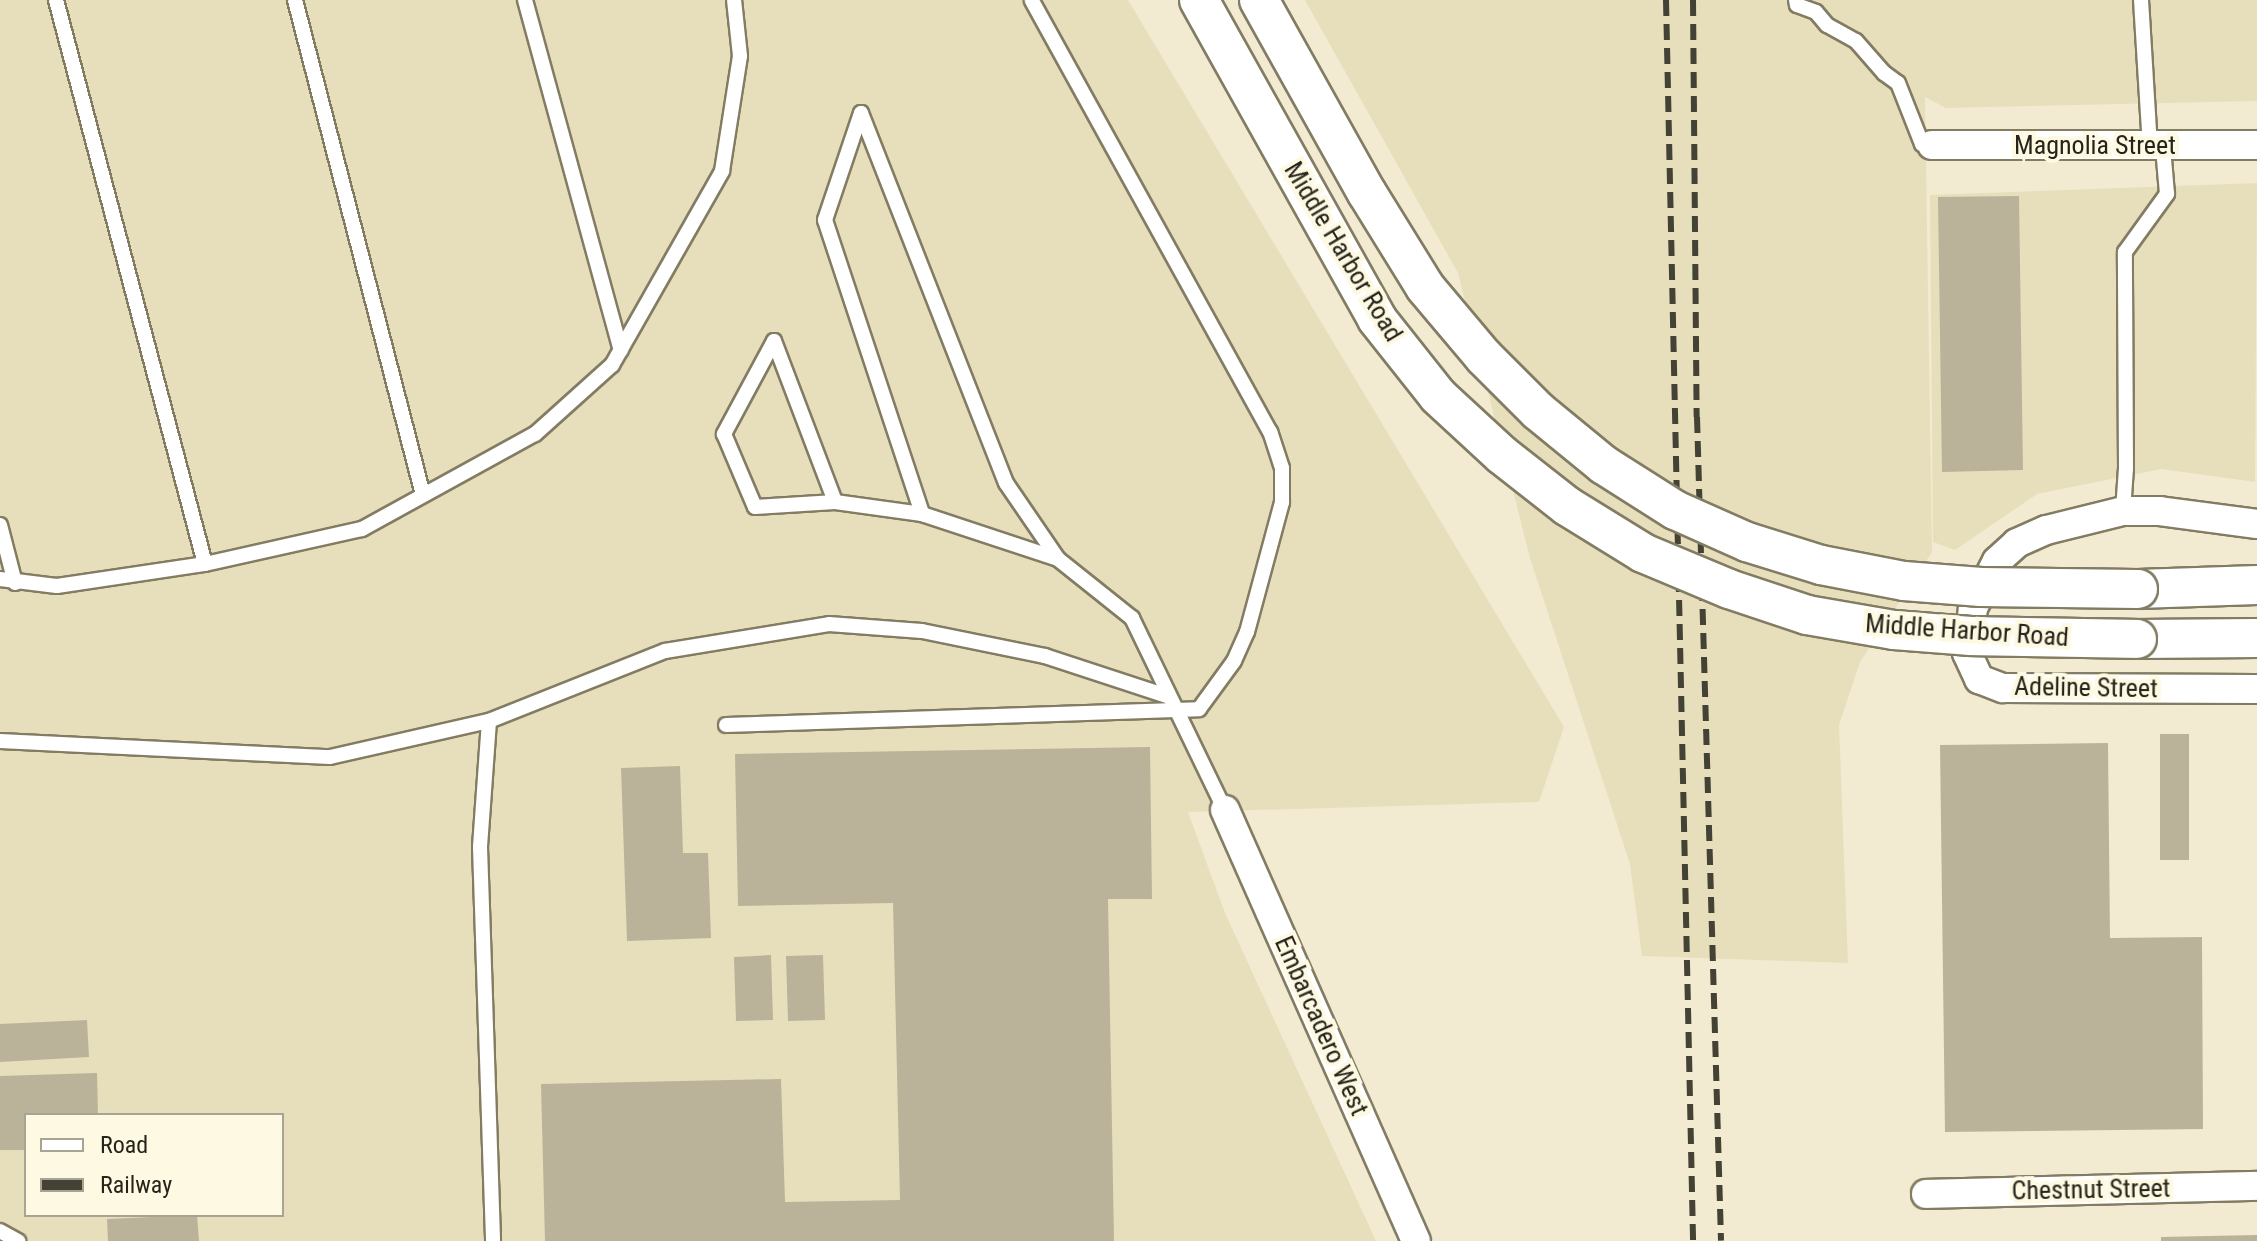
<!DOCTYPE html>
<style>
body{margin:0}
#map{position:relative;width:2257px;height:1241px;overflow:hidden;background:#f2ebd1;font-family:"Roboto Condensed",sans-serif}
div>[style]{position:absolute}
.built>*{inset:0;background:#e7debc}
.building>*{inset:0;background:#bab39a}
.roads{filter:drop-shadow(2px 0 #827c63) drop-shadow(-2px 0 #827c63) drop-shadow(0 2px #827c63) drop-shadow(0 -2px #827c63)}
.service>*{height:14px;margin:-7px;padding:0 7px;transform-origin:7px;border-radius:7px;background:#fff}
.minor>*{height:28px;margin:-14px;padding:0 14px;transform-origin:14px;border-radius:14px;background:#fff}
.secondary>*{height:38px;margin:-19px;padding:0 19px;transform-origin:19px;border-radius:19px;background:#fff}
.rail>*{height:6px;margin-top:-3px;transform-origin:0;background:repeating-linear-gradient(90deg,#444135 0 16px,transparent 0 24px)}
.bridges{filter:drop-shadow(2px 0 #827c63) drop-shadow(-2px 0 #827c63) drop-shadow(0 2px #827c63) drop-shadow(0 -2px #827c63)}
.secondary-bridge>*{height:38px;margin:-19px;padding:0 19px;transform-origin:19px;border-radius:19px;background:#fff}
span{translate:-50% -50%;white-space:nowrap;text-align:center;line-height:1.15;-webkit-text-stroke:8px #fef9e3;paint-order:stroke}
.street-label{font-size:26px;color:#26241a}
.legend{position:absolute;left:24px;top:1113px;width:260px;height:104px;box-sizing:border-box;background:#fef9e3;border:2px solid #a8a493;margin:0;padding:10px 14px;list-style:none;font-size:24px;color:#26241a}
.legend li{display:flex;align-items:center;gap:16px;height:40px}
.legend b{width:40px;border:2px solid #a8a493}
</style>
<div id="map">
<div class="built">
<div style="clip-path:polygon(evenodd,0 0,1128px 0,1564px 727px,1539px 802px,1188px 812px,1225px 913px,1376px 1241px,0 1241px,0 0,26px 1115px,282px 1115px,282px 1215px,26px 1215px,26px 1115px)"></div>
<div style="clip-path:polygon(1305px 0,2257px 0,2257px 101px,1946px 108px,1925px 97px,1932px 552px,1860px 662px,1839px 725px,1848px 963px,1642px 956px,1630px 864px,1530px 558px,1458px 273px)"></div>
<div style="clip-path:polygon(2257px 183px,2255px 482px,2161px 469px,2037px 494px,1955px 550px,1933px 542px,1930px 195px)"></div>
</div>
<div class="building">
<div style="clip-path:polygon(2019px 196px,2023px 470px,1942px 472px,1938px 197px)"></div>
<div style="clip-path:polygon(2160px 734px,2189px 734px,2189px 860px,2160px 860px)"></div>
<div style="clip-path:polygon(2108px 743px,2110px 938px,2202px 937px,2203px 1129px,1945px 1132px,1940px 745px)"></div>
<div style="clip-path:polygon(1150px 747px,1152px 899px,1108px 899px,1114px 1241px,545px 1241px,541px 1084px,781px 1079px,785px 1202px,900px 1200px,893px 903px,738px 906px,735px 754px)"></div>
<div style="clip-path:polygon(680px 766px,683px 853px,708px 853px,711px 938px,627px 941px,621px 768px)"></div>
<div style="clip-path:polygon(771px 955px,773px 1020px,736px 1021px,734px 957px)"></div>
<div style="clip-path:polygon(823px 955px,825px 1020px,788px 1021px,786px 956px)"></div>
<div style="clip-path:polygon(87px 1020px,89px 1057px,0 1062px,0 1024px)"></div>
<div style="clip-path:polygon(97px 1073px,98px 1115px,26px 1115px,26px 1150px,0 1150px,0 1076px)"></div>
<div style="clip-path:polygon(197px 1215px,199px 1241px,108px 1241px,107px 1219px)"></div>
<div style="clip-path:polygon(2257px 1235px,2257px 1241px,2161px 1241px,2161px 1237px)"></div>
</div>
<div class="roads">
<div class="service">
<div style="left:56px;top:0;width:583px;rotate:75.2deg"></div>
<div style="left:295px;top:0;width:511px;rotate:75.5deg"></div>
<div style="left:525px;top:0;width:363px;rotate:74.7deg"></div>
<div style="left:1796px;top:0;width:5px;rotate:79deg"></div>
<div style="left:1797px;top:5px;width:20px;rotate:20deg"></div>
<div style="left:1816px;top:12px;width:17px;rotate:50deg"></div>
<div style="left:1827px;top:25px;width:33px;rotate:29deg"></div>
<div style="left:1856px;top:41px;width:43px;rotate:48.8deg"></div>
<div style="left:1884px;top:73px;width:17px;rotate:36deg"></div>
<div style="left:1898px;top:83px;width:66px;rotate:68.5deg"></div>
<div style="left:1922px;top:144px;width:10px;rotate:6deg"></div>
<div style="left:2141px;top:0;width:147px;rotate:86.5deg"></div>
<div style="left:861px;top:113px;width:397px;rotate:68.6deg"></div>
<div style="left:1006px;top:483px;width:92px;rotate:55.6deg"></div>
<div style="left:1058px;top:559px;width:95px;rotate:38.6deg"></div>
<div style="left:1132px;top:618px;width:213px;rotate:64.2deg"></div>
<div style="left:861px;top:113px;width:113px;rotate:108.6deg"></div>
<div style="left:825px;top:220px;width:310px;rotate:71.7deg"></div>
<div style="left:922px;top:514px;width:143px;rotate:18.3deg"></div>
<div style="left:774px;top:341px;width:106px;rotate:118.3deg"></div>
<div style="left:724px;top:434px;width:79px;rotate:67deg"></div>
<div style="left:755px;top:507px;width:80px;rotate:-3.6deg"></div>
<div style="left:774px;top:341px;width:172px;rotate:69.2deg"></div>
<div style="left:835px;top:502px;width:88px;rotate:7.9deg"></div>
<div style="left:2123px;top:511px;width:43px;rotate:-86deg"></div>
<div style="left:2126px;top:468px;width:216px;rotate:-90.3deg"></div>
<div style="left:2125px;top:252px;width:72px;rotate:-54.1deg"></div>
<div style="left:2167px;top:194px;width:47px;rotate:-94.9deg"></div>
<div style="left:0;top:525px;width:60px;rotate:75.5deg"></div>
<div style="left:0;top:579px;width:57px;rotate:7deg"></div>
<div style="left:57px;top:586px;width:150px;rotate:-8.5deg"></div>
<div style="left:205px;top:564px;width:161px;rotate:-12.6deg"></div>
<div style="left:362px;top:529px;width:197px;rotate:-28.8deg"></div>
<div style="left:535px;top:434px;width:103px;rotate:-41.9deg"></div>
<div style="left:612px;top:365px;width:223px;rotate:-60.4deg"></div>
<div style="left:722px;top:171px;width:116px;rotate:-81.1deg"></div>
<div style="left:740px;top:56px;width:56px;rotate:-96.1deg"></div>
<div style="left:489px;top:721px;width:126px;rotate:94.1deg"></div>
<div style="left:480px;top:847px;width:394px;rotate:88.1deg"></div>
<div style="left:726px;top:725px;width:473px;rotate:-1.9deg"></div>
<div style="left:1199px;top:709px;width:59px;rotate:-53.9deg"></div>
<div style="left:1234px;top:661px;width:32px;rotate:-66deg"></div>
<div style="left:1247px;top:632px;width:135px;rotate:-74.9deg"></div>
<div style="left:1282px;top:502px;width:34px;rotate:-90deg"></div>
<div style="left:1282px;top:468px;width:38px;rotate:-108deg"></div>
<div style="left:1270px;top:432px;width:493px;rotate:-118.9deg"></div>
<div style="left:0;top:741px;width:330px;rotate:2.8deg"></div>
<div style="left:330px;top:757px;width:163px;rotate:-12.8deg"></div>
<div style="left:489px;top:721px;width:189px;rotate:-21.7deg"></div>
<div style="left:665px;top:651px;width:166px;rotate:-9.3deg"></div>
<div style="left:829px;top:624px;width:93px;rotate:4.3deg"></div>
<div style="left:922px;top:631px;width:126px;rotate:11.5deg"></div>
<div style="left:1045px;top:656px;width:128px;rotate:18.2deg"></div>
<div style="left:0;top:1231px;width:21px;rotate:29deg"></div>
</div>
<div class="minor">
<div style="left:1932px;top:145px;width:325px"></div>
<div style="left:2257px;top:524px;width:98px;rotate:-172.4deg"></div>
<div style="left:2160px;top:511px;width:37px;rotate:180deg"></div>
<div style="left:2123px;top:511px;width:79px;rotate:166.1deg"></div>
<div style="left:2046px;top:530px;width:32px;rotate:156deg"></div>
<div style="left:2017px;top:543px;width:27px;rotate:138deg"></div>
<div style="left:1997px;top:561px;width:53px;rotate:117.1deg"></div>
<div style="left:1973px;top:608px;width:45px;rotate:97.6deg"></div>
<div style="left:1967px;top:653px;width:29px;rotate:65deg"></div>
<div style="left:1979px;top:679px;width:26px;rotate:21deg"></div>
<div style="left:2003px;top:688px;width:254px;rotate:0.2deg"></div>
<div style="left:1225px;top:810px;width:471px;rotate:66.1deg"></div>
<div style="left:1926px;top:1194px;width:331px;rotate:-1.4deg"></div>
</div>
<div class="secondary">
<div style="left:2138px;top:589px;width:119px;rotate:-1.9deg"></div>
<div style="left:2137px;top:639px;width:120px;rotate:-0.5deg"></div>
</div>
</div>
<div class="rail">
<div style="left:1666px;top:0;width:1241px;rotate:88.75deg"></div>
<div style="left:1693px;top:0;width:417px;rotate:89.5deg"></div>
<div style="left:1697px;top:417px;width:824px;rotate:88.33deg"></div>
</div>
<div class="bridges">
<div class="secondary-bridge">
<div style="left:1199px;top:0;width:365px;rotate:60.8deg"></div>
<div style="left:1377px;top:319px;width:98px;rotate:51.6deg"></div>
<div style="left:1438px;top:396px;width:87px;rotate:42.7deg"></div>
<div style="left:1502px;top:455px;width:83px;rotate:38.1deg"></div>
<div style="left:1567px;top:506px;width:89px;rotate:31.7deg"></div>
<div style="left:1643px;top:553px;width:93px;rotate:22.7deg"></div>
<div style="left:1729px;top:589px;width:82px;rotate:18.4deg"></div>
<div style="left:1807px;top:615px;width:88px;rotate:9.8deg"></div>
<div style="left:1894px;top:630px;width:77px;rotate:4.5deg"></div>
<div style="left:1971px;top:636px;width:166px;rotate:1deg"></div>
<div style="left:1259px;top:0;width:221px;rotate:60.8deg"></div>
<div style="left:1367px;top:193px;width:110px;rotate:58.3deg"></div>
<div style="left:1425px;top:287px;width:92px;rotate:49.9deg"></div>
<div style="left:1484px;top:357px;width:76px;rotate:45deg"></div>
<div style="left:1538px;top:411px;width:85px;rotate:39.3deg"></div>
<div style="left:1604px;top:465px;width:84px;rotate:32.4deg"></div>
<div style="left:1675px;top:510px;width:79px;rotate:24deg"></div>
<div style="left:1747px;top:542px;width:77px;rotate:17.3deg"></div>
<div style="left:1821px;top:565px;width:85px;rotate:10.9deg"></div>
<div style="left:1904px;top:581px;width:77px;rotate:4.5deg"></div>
<div style="left:1981px;top:587px;width:157px;rotate:0.7deg"></div>
</div>
</div>
<div class="street-label">
<span style="left:2095px;top:146px">Magnolia Street</span>
<span style="left:1343px;top:252px;rotate:59deg">Middle Harbor Road</span>
<span style="left:1967px;top:631px;rotate:4deg">Middle Harbor Road</span>
<span style="left:2086px;top:688px;rotate:1deg">Adeline Street</span>
<span style="left:1321px;top:1026px;rotate:66deg">Embarcadero West</span>
<span style="left:2091px;top:1190px;rotate:-1deg">Chestnut Street</span>
</div>
<ul class="legend">
<li><b style="height:10px;background:#fff"></b>Road</li>
<li><b style="height:10px;background:#444135"></b>Railway</li>
</ul>
</div>
